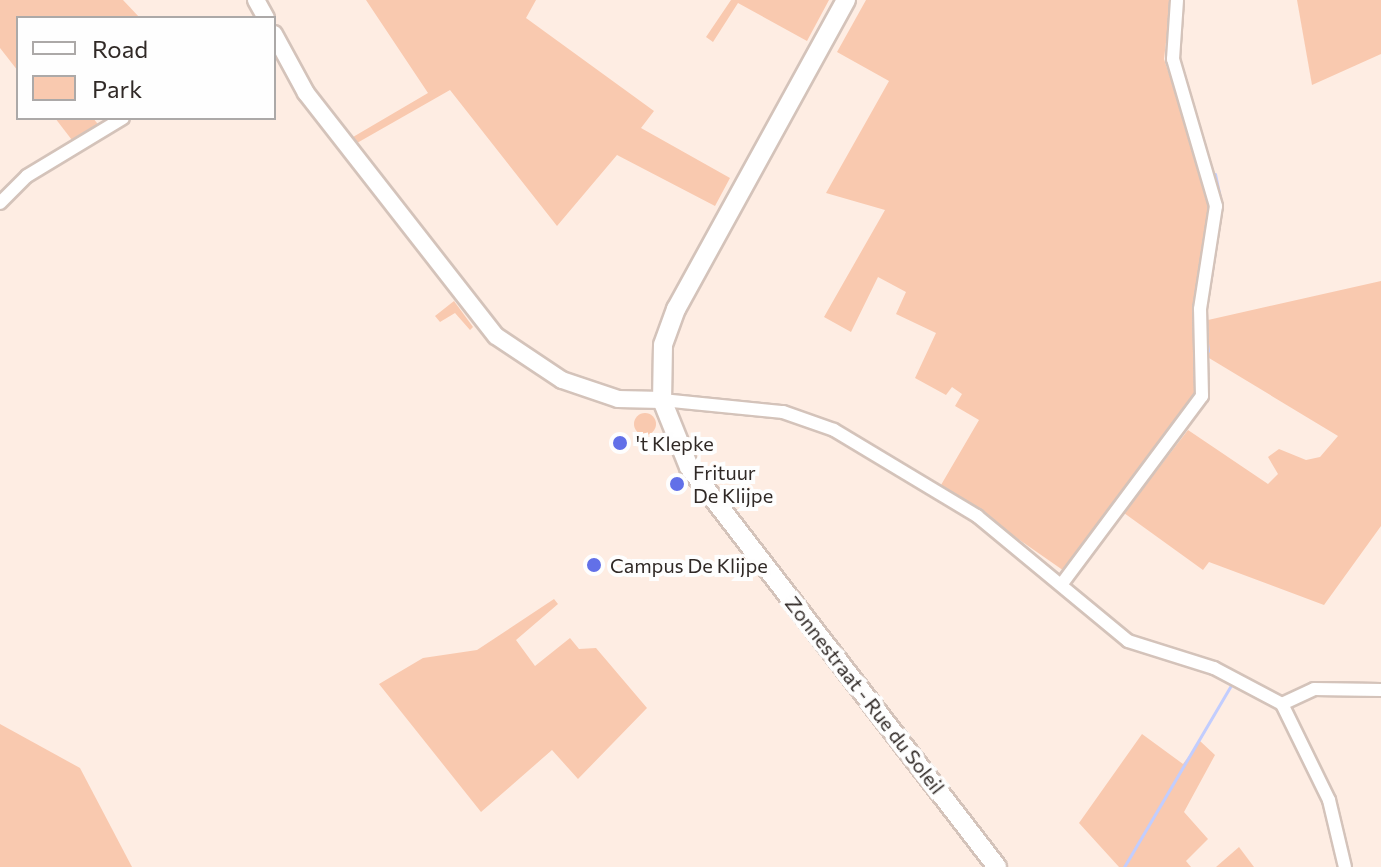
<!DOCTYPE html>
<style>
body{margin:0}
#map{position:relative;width:1381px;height:867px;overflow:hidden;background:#feede3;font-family:Commissioner,sans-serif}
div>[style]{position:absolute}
.green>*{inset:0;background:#f9c9af}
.round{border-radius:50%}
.stream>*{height:3px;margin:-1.5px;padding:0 1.5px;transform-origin:1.5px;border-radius:1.5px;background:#c2cdfe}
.roads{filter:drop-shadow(2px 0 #d4c3ba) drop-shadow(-2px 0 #d4c3ba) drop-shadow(0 2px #d4c3ba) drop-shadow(0 -2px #d4c3ba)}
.street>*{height:12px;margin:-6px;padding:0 6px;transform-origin:6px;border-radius:6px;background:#fff}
.secondary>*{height:16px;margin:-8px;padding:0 8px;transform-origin:8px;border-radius:8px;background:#fff}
.primary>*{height:18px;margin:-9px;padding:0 9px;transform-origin:9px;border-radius:9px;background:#fff}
.dots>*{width:22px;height:22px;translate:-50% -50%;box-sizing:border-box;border:4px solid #fefefe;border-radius:50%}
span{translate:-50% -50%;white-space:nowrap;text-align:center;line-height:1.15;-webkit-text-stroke:8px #fefefe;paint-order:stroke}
.poi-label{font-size:20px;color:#302926}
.left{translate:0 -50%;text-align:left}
.street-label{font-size:20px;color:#302926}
.legend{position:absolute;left:16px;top:16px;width:260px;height:104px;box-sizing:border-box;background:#fefefe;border:2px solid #aca9a8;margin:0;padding:10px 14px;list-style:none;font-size:24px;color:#302926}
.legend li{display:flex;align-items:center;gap:16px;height:40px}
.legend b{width:40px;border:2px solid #aca9a8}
</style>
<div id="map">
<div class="green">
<div style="clip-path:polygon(0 0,123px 0,140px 18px,18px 18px,18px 71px,0 48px)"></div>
<div style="clip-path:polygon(366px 0,536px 0,526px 18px,654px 111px,641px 128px,730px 178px,715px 206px,617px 155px,557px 226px,450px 90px,357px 143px,353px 137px,428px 93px)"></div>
<div style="clip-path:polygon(731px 0,829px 0,807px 41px,738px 3px,713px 42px,706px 37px)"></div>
<div style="clip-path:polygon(866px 0,1171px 0,1164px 59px,1212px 203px,1203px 372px,1195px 402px,1067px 573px,941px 485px,979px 420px,955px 406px,962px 394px,952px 387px,946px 395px,915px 378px,936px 333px,896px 314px,906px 292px,878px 277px,851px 332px,824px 317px,885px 210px,826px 193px,889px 81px,837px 52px)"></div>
<div style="clip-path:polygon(1297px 0,1381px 0,1381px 54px,1312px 85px)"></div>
<div style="clip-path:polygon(55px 118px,93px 118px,101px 128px,75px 144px)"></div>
<div style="clip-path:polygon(1381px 281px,1381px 526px,1324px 605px,1209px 562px,1203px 570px,1124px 513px,1188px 430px,1268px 484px,1278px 474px,1268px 457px,1279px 449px,1306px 460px,1320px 457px,1338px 436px,1209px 358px,1208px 320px)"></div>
<div style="clip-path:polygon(454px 301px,473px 327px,470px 330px,455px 313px,440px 322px,435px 316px)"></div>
<div class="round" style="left:634px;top:413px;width:22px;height:22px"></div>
<div style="clip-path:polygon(554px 599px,558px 604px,516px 640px,535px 666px,570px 638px,579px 649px,596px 648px,647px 708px,578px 779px,552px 750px,481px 812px,379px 684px,423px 658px,477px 650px)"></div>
<div style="clip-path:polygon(0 724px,80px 768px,132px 867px,0 867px)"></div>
<div style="clip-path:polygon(1142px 734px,1183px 764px,1200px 741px,1215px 755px,1184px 812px,1208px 839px,1186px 861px,1191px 867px,1119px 867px,1079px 823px)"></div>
<div style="clip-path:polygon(1239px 847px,1254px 867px,1216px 867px)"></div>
</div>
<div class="stream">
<div style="left:1215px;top:174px;width:29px;rotate:78deg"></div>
<div style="left:0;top:193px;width:67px;rotate:-36.5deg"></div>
<div style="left:1211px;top:277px;width:69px;rotate:-81.6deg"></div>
<div style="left:1206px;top:336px;width:15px;rotate:82deg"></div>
<div style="left:1124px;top:867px;width:212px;rotate:-59.5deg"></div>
</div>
<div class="roads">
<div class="street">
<div style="left:0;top:203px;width:38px;rotate:-45deg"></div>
<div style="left:27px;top:176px;width:112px;rotate:-31.1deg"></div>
<div style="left:662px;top:400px;width:122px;rotate:5.7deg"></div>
<div style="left:783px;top:412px;width:54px;rotate:19.4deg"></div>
<div style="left:834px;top:430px;width:167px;rotate:31deg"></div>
<div style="left:977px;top:516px;width:196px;rotate:39.6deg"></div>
<div style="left:1128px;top:641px;width:90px;rotate:17.4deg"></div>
<div style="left:1214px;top:668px;width:77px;rotate:27.9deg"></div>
<div style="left:1064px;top:581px;width:231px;rotate:-53.3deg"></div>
<div style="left:1202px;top:396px;width:87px;rotate:-91.3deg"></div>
<div style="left:1200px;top:309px;width:104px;rotate:-81.2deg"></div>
<div style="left:1216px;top:206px;width:153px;rotate:-106.3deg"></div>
<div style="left:1173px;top:59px;width:59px;rotate:-86.1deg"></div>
<div style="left:1282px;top:704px;width:107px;rotate:63.9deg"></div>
<div style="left:1329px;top:800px;width:69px;rotate:76.6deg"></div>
<div style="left:1282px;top:704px;width:35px;rotate:-25deg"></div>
<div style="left:1314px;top:689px;width:67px;rotate:0.9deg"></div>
</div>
<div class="secondary">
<div style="left:256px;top:0;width:21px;rotate:61deg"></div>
<div style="left:274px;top:34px;width:67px;rotate:61.5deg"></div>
<div style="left:306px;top:93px;width:308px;rotate:52deg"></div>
<div style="left:496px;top:336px;width:79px;rotate:33.7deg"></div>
<div style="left:562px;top:380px;width:59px;rotate:18.7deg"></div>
<div style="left:618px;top:399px;width:44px;rotate:1.3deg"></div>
</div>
<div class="primary">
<div style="left:846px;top:0;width:353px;rotate:118.8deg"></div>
<div style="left:676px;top:309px;width:38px;rotate:110deg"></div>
<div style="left:663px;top:345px;width:55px;rotate:91deg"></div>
<div style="left:662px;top:400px;width:72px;rotate:68.1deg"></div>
<div style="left:689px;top:467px;width:505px;rotate:52.4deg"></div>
</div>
</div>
<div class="dots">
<div style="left:620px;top:443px;background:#6270e8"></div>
<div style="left:677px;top:484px;background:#6270e8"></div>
<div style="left:594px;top:565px;background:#6270e8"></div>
</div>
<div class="poi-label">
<span class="left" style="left:636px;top:443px">'t Klepke</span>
<span class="left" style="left:693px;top:484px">Frituur<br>De Klijpe</span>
<span class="left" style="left:610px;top:565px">Campus De Klijpe</span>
</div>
<div class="street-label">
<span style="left:865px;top:695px;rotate:52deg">Zonnestraat - Rue du Soleil</span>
</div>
<ul class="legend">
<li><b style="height:10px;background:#fff"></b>Road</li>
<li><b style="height:22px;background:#f9c9af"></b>Park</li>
</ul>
</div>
